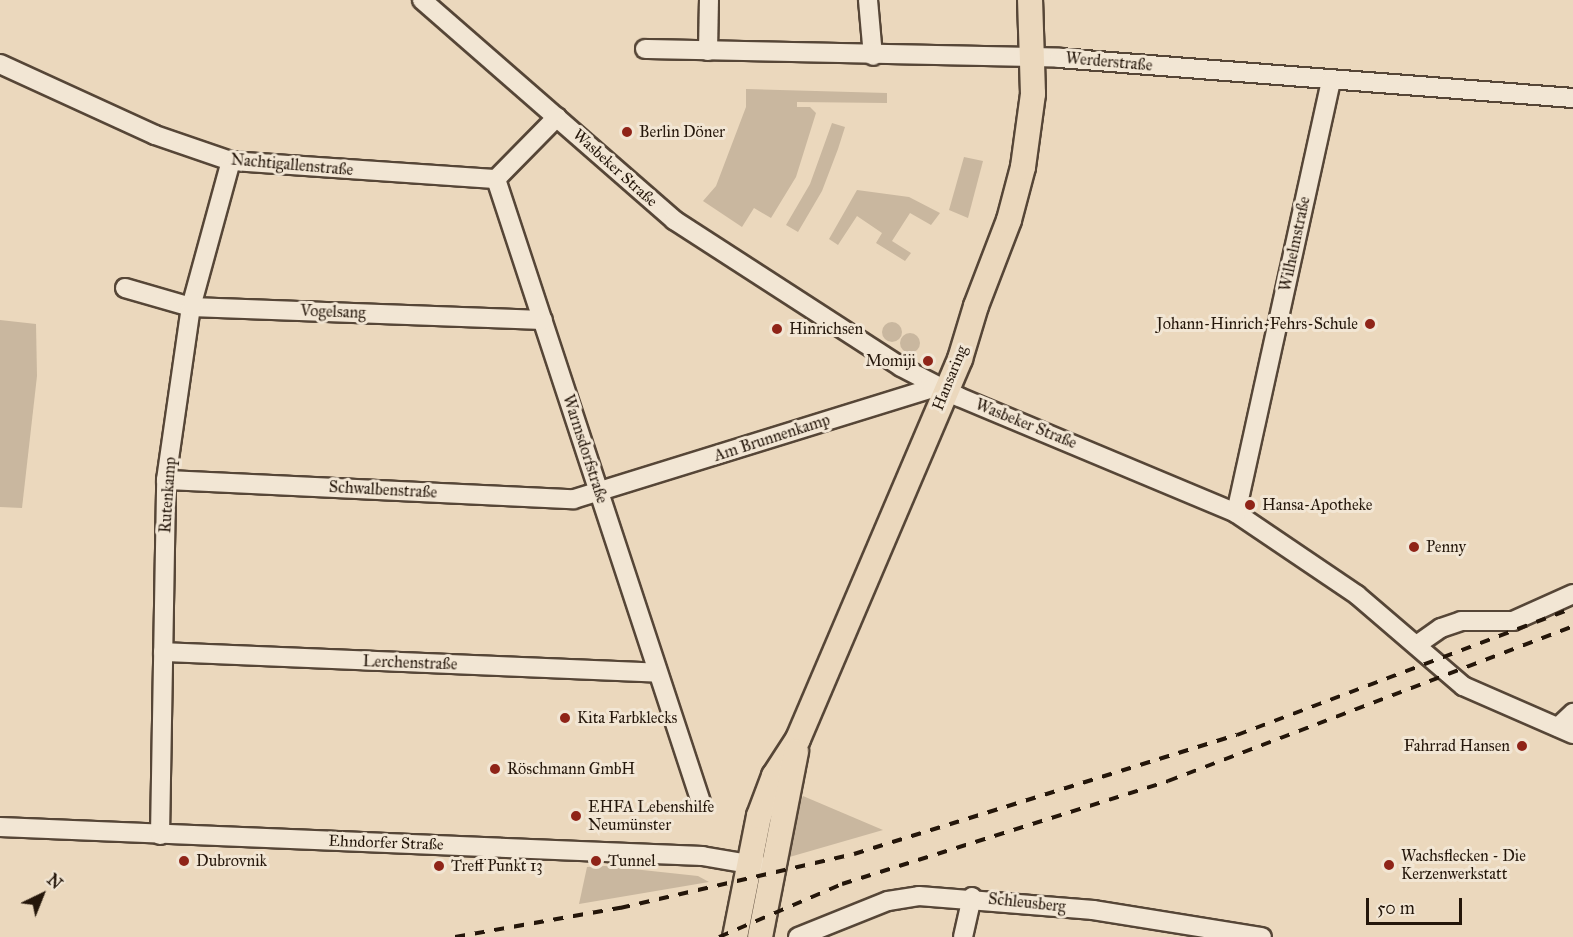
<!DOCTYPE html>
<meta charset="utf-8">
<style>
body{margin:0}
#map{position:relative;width:1573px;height:937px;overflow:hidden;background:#ebd8bd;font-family:"IM FELL Great Primer",serif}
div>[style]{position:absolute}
.green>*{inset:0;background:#c9b79f}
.round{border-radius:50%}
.roads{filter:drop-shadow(2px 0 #564637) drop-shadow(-2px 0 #564637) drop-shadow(0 2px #564637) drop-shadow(0 -2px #564637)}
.minor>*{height:18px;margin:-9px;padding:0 9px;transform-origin:9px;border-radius:9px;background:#f2e6d4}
.major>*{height:24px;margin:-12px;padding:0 12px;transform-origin:12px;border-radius:12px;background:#ebd8bd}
.rail>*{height:4px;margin-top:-2px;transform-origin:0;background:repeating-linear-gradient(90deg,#24160a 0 10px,transparent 0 20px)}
.dots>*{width:16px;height:16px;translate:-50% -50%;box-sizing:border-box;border:3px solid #f2e6d4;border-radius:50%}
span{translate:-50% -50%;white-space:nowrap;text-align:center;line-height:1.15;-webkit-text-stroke:6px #f2e6d4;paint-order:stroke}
.street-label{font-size:16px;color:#24160a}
.poi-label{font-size:16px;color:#24160a}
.left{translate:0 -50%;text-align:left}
.right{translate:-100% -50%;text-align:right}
.north{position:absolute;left:12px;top:865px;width:60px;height:60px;-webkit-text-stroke:4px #f2e6d4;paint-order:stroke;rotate:43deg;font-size:16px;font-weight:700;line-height:24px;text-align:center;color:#24160a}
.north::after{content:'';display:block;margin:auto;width:21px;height:27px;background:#24160a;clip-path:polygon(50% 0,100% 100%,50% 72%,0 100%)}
.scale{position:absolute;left:1366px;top:898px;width:96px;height:27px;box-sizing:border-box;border:3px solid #24160a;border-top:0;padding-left:8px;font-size:18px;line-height:21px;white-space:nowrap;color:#24160a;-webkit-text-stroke:4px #f2e6d4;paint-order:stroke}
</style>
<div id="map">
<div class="green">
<div style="clip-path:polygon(746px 89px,887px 93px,887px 103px,797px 102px,797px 107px,810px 107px,816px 113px,796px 177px,771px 218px,754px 208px,742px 227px,703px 201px,716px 186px,746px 107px)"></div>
<div style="clip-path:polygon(832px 123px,845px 127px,838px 149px,822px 191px,798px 232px,786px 225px,810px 184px)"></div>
<div style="clip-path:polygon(964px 157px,983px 161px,968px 218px,949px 210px)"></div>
<div style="clip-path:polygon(857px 190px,909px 197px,940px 213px,931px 225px,910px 213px,892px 241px,911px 253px,905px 261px,876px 243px,882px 233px,857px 216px,838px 245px,829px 239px)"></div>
<div style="clip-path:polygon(0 320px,36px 324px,37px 376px,22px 508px,0 507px)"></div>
<div class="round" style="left:882px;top:322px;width:20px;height:20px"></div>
<div class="round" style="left:900px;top:333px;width:20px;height:20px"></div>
<div style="clip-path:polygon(803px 796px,883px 830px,786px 858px,789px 834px)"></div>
<div style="clip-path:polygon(605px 866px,698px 876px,709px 882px,579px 904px,587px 867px)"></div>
</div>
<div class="roads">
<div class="minor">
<div style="left:422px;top:0;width:335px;rotate:41.1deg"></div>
<div style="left:674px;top:220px;width:270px;rotate:32.9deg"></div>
<div style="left:901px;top:367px;width:65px;rotate:27.3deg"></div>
<div style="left:959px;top:397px;width:300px;rotate:22.7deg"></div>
<div style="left:1236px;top:513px;width:146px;rotate:34.1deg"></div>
<div style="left:1357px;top:595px;width:140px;rotate:40.6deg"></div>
<div style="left:1463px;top:686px;width:120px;rotate:23.6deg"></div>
<div style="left:868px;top:0;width:56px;rotate:84.9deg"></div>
<div style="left:645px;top:49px;width:414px;rotate:1.2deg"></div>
<div style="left:1059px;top:58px;width:516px;rotate:4.45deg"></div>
<div style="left:708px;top:51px;width:51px;rotate:-88.9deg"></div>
<div style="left:0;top:64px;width:170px;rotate:24.6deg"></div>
<div style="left:155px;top:135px;width:80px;rotate:18.9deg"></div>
<div style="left:231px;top:161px;width:266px;rotate:3.9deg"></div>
<div style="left:557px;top:117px;width:87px;rotate:134.5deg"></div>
<div style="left:496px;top:179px;width:656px;rotate:71.79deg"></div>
<div style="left:125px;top:288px;width:69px;rotate:16.1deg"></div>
<div style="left:191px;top:307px;width:352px;rotate:2.1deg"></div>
<div style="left:166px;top:480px;width:408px;rotate:2.7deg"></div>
<div style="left:574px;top:499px;width:375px;rotate:-17.2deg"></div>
<div style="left:932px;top:388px;width:10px;rotate:11deg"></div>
<div style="left:1236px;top:513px;width:443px;rotate:-77.6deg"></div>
<div style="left:1418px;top:644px;width:28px;rotate:-35deg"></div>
<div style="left:1441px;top:628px;width:21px;rotate:-19deg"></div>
<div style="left:1461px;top:621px;width:52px"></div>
<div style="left:1513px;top:621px;width:66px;rotate:-24.2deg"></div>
<div style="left:163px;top:652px;width:494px;rotate:2.4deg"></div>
<div style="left:1558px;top:727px;width:21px;rotate:-43deg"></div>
<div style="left:0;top:827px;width:703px;rotate:2.37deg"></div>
<div style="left:702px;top:856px;width:60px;rotate:9.6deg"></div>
<div style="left:160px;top:835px;width:355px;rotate:-89deg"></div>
<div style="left:166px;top:480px;width:175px;rotate:-81.8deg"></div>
<div style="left:191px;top:307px;width:151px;rotate:-74.7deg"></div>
<div style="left:798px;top:937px;width:97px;rotate:-21.8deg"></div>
<div style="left:888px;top:901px;width:31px;rotate:-9deg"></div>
<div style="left:919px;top:896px;width:175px;rotate:4.6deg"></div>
<div style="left:1093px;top:910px;width:171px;rotate:9.1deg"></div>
<div style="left:963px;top:937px;width:41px;rotate:-77.3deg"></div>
</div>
<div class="major">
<div style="left:735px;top:937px;width:123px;rotate:-78.8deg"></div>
<div style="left:759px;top:816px;width:43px;rotate:-69.4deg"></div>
<div style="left:774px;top:776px;width:44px;rotate:-57deg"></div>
<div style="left:798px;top:739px;width:413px;rotate:-66.9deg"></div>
<div style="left:960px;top:359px;width:55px;rotate:-73.2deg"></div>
<div style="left:976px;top:306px;width:92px;rotate:-69deg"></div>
<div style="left:1009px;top:220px;width:55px;rotate:-75.2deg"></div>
<div style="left:1023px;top:167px;width:74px;rotate:-82.2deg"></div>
<div style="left:1033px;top:94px;width:94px;rotate:-91.8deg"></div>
<div style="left:760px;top:937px;width:189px;rotate:-79deg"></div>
</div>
</div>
<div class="rail">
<div style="left:455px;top:937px;width:168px;rotate:-10deg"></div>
<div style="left:620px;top:908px;width:240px;rotate:-13deg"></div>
<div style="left:854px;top:854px;width:401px;rotate:-17.3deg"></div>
<div style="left:1237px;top:735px;width:359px;rotate:-20.7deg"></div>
<div style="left:719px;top:937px;width:134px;rotate:-23.3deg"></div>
<div style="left:842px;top:884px;width:342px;rotate:-17.5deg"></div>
<div style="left:1168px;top:781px;width:434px;rotate:-20.9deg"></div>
</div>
<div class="dots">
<div style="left:627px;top:132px;background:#8f2418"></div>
<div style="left:1370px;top:324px;background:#8f2418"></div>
<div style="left:777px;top:329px;background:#8f2418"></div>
<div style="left:928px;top:361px;background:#8f2418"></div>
<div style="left:1250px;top:505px;background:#8f2418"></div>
<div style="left:1414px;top:547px;background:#8f2418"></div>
<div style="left:565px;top:718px;background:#8f2418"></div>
<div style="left:1522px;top:746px;background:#8f2418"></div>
<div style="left:495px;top:769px;background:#8f2418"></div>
<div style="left:576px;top:816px;background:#8f2418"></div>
<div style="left:184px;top:861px;background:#8f2418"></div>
<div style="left:596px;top:861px;background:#8f2418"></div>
<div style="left:1389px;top:865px;background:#8f2418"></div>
<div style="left:439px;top:866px;background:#8f2418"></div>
</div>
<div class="street-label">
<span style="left:1109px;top:62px;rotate:5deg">Werderstraße</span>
<span style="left:292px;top:165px;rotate:5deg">Nachtigallenstraße</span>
<span style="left:615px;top:168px;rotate:42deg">Wasbeker Straße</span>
<span style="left:1295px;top:244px;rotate:-78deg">Wilhelmstraße</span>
<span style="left:333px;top:312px;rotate:2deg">Vogelsang</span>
<span style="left:950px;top:378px;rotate:-68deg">Hansaring</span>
<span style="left:1026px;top:424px;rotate:22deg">Wasbeker Straße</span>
<span style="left:772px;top:438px;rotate:-18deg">Am Brunnenkamp</span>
<span style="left:585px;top:449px;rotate:72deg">Warmsdorfstraße</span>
<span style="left:383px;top:490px;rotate:3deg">Schwalbenstraße</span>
<span style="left:168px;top:495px;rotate:-86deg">Rutenkamp</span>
<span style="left:410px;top:663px;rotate:2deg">Lerchenstraße</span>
<span style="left:386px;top:843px;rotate:2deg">Ehndorfer Straße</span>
<span style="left:1027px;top:903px;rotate:6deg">Schleusberg</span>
</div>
<div class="poi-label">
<span class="left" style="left:639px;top:132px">Berlin Döner</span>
<span class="right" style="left:1358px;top:324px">Johann-Hinrich-Fehrs-Schule</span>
<span class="left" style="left:789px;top:329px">Hinrichsen</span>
<span class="right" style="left:916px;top:361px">Momiji</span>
<span class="left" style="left:1262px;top:505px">Hansa-Apotheke</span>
<span class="left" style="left:1426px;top:547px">Penny</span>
<span class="left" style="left:577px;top:718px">Kita Farbklecks</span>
<span class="right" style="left:1510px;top:746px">Fahrrad Hansen</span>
<span class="left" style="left:507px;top:769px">Röschmann GmbH</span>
<span class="left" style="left:588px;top:816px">EHFA Lebenshilfe<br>Neumünster</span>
<span class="left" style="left:1401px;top:865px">Wachsflecken - Die<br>Kerzenwerkstatt</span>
<span class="left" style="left:196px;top:861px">Dubrovnik</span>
<span class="left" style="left:608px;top:861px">Tunnel</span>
<span class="left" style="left:451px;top:866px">Treff Punkt 13</span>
</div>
<div class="north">N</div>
<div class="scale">50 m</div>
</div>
